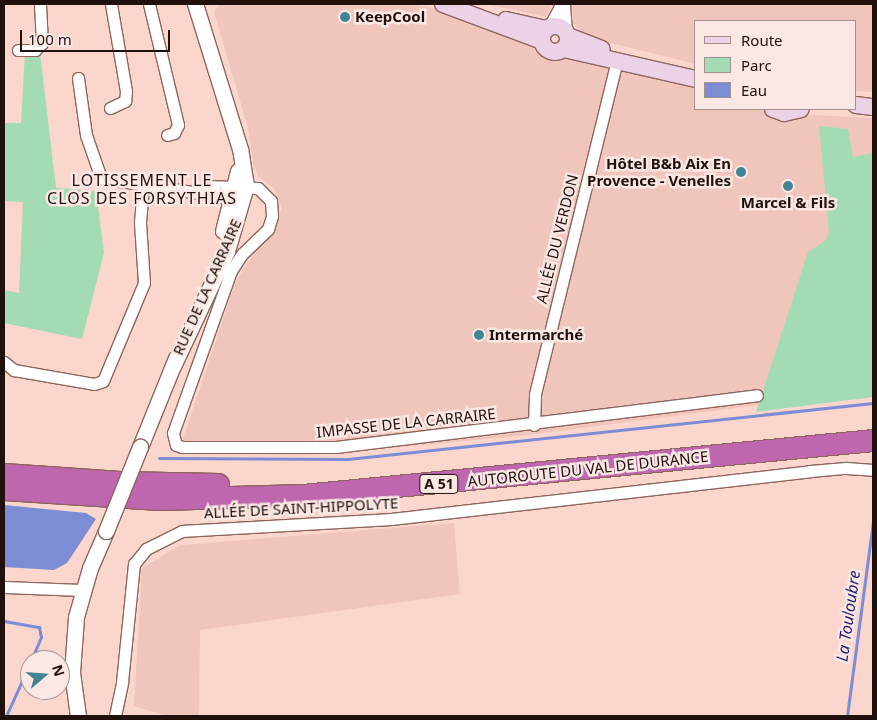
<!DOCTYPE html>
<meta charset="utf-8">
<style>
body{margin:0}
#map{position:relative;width:877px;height:720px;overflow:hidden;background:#fbd6cd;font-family:"Noto Sans",sans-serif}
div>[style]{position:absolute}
.built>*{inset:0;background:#efc5bc}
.green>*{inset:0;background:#a3dbb4}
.water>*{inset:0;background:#7c8cd5}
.stream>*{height:3px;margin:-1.5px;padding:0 1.5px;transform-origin:1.5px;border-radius:1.5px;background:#7c8cd5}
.roads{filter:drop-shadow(1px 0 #8d655c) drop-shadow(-1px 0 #8d655c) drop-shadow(0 1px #8d655c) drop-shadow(0 -1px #8d655c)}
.minor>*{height:11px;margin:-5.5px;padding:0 5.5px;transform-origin:5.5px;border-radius:5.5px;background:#fff}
.tertiary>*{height:15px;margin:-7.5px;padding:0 7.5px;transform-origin:7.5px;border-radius:7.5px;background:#fff}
.secondary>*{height:16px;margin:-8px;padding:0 8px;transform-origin:8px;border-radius:8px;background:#ecd1e7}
.secondary>.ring{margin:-8px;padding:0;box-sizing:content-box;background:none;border:16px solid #ecd1e7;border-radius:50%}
.motorway>*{height:21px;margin:-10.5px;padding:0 10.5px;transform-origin:10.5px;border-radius:10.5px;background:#be66ae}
.bridges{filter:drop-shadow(1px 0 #8d655c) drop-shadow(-1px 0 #8d655c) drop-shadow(0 1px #8d655c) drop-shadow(0 -1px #8d655c)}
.tertiary-bridge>*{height:15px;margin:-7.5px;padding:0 7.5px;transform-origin:7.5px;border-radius:7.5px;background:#fff}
.dots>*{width:14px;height:14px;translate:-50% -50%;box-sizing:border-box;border:2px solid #fbe8e4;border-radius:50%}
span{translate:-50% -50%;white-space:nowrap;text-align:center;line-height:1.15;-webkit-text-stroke:5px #fbe8e4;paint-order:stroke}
.shield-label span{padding:1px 4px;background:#fbe8e4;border:1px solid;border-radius:4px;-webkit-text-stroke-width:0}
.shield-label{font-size:14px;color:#20110d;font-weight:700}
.poi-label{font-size:15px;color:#20110d;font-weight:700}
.left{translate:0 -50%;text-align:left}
.right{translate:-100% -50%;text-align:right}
.street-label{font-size:15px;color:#20110d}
.neighbourhood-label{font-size:16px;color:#20110d;letter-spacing:1px}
.water-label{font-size:16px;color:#1c1b70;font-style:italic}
.frame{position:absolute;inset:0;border:5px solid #20110d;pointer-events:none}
.legend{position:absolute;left:694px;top:20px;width:162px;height:90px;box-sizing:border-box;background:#fbe8e4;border:1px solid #a3928e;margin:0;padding:6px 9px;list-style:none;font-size:15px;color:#20110d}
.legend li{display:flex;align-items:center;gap:10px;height:25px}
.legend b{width:25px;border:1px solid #a3928e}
.north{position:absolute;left:20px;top:650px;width:50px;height:50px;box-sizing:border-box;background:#fbe8e4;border:1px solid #a3928e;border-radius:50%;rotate:72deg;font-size:14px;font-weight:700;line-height:20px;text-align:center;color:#20110d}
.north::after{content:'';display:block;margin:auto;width:18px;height:22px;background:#418493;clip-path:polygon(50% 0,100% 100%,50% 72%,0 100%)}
.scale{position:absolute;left:20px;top:30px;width:150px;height:22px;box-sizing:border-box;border:2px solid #20110d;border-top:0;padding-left:6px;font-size:15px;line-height:18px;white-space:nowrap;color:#20110d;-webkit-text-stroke:4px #fbe8e4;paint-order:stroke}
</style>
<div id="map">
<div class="built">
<div style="clip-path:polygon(220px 4px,407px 4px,430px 7px,532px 45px,536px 53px,556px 59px,566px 54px,696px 82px,696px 109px,763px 109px,769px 114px,799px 118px,812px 115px,873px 118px,873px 390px,520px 436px,307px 455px,178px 454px,235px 283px,282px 209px,274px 188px,258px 176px,253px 163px,248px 128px,214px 12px)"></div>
<div style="clip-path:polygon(486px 4px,873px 4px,873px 92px,856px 91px,856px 21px,696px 21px,696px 64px,586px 37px,573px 23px,573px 8px,551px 6px,546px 17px)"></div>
<div style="clip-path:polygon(454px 523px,460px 594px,200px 630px,199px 716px,167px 716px,134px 706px,142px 568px,181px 545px)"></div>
</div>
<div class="green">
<div style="clip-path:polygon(25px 53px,40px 53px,56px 188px,96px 191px,104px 253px,82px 339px,4px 323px,4px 290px,19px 293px,23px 202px,4px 201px,4px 123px,21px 123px)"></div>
<div style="clip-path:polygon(819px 126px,848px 129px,853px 157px,873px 153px,873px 397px,756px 412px,808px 252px,826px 240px,829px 232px)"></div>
</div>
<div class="water">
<div style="clip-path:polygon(4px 505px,86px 513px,96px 519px,67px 563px,54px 570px,4px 567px)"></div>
</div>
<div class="stream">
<div style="left:159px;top:458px;width:189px;rotate:0.3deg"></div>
<div style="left:348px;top:459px;width:528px;rotate:-6.09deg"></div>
<div style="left:4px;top:621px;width:36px;rotate:10deg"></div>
<div style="left:39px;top:627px;width:10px;rotate:79deg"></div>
<div style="left:41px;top:637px;width:25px;rotate:113deg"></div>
<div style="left:6px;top:716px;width:58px;rotate:-65.6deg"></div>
<div style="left:847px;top:716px;width:198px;rotate:-82.4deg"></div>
</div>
<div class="roads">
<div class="minor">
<div style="left:149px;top:4px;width:124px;rotate:76.5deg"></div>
<div style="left:178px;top:125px;width:9px;rotate:117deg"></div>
<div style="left:174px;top:133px;width:7px;rotate:164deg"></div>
<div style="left:564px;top:4px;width:26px;rotate:86deg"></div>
<div style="left:549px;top:27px;width:26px;rotate:-62deg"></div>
<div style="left:18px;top:50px;width:17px"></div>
<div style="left:35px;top:50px;width:10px;rotate:-45deg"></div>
<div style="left:42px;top:43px;width:39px;rotate:-93deg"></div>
<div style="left:78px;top:78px;width:58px;rotate:82deg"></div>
<div style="left:86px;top:135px;width:46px;rotate:70.8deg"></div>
<div style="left:101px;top:178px;width:139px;rotate:8.7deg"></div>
<div style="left:110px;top:108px;width:17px;rotate:-25deg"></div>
<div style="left:125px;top:101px;width:10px;rotate:-84deg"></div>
<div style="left:126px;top:91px;width:88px;rotate:-99.8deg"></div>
<div style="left:197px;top:191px;width:13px;rotate:-23deg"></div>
<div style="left:209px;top:186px;width:49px;rotate:2.3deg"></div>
<div style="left:258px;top:188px;width:18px;rotate:45deg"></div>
<div style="left:271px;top:201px;width:15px;rotate:86deg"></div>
<div style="left:272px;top:216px;width:14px;rotate:107deg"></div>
<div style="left:268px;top:229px;width:36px;rotate:136deg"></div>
<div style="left:242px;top:254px;width:20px;rotate:123deg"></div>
<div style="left:231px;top:271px;width:172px;rotate:109.7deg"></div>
<div style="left:173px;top:433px;width:12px;rotate:76deg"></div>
<div style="left:176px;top:445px;width:6px;rotate:18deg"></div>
<div style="left:182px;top:447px;width:154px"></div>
<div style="left:336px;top:447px;width:424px;rotate:-7deg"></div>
<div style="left:4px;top:362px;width:13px;rotate:39deg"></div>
<div style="left:14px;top:370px;width:81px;rotate:9.9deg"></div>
<div style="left:94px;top:384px;width:9px;rotate:-18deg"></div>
<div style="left:103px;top:381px;width:106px;rotate:-67.3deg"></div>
<div style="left:144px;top:283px;width:61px;rotate:-93.8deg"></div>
<div style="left:140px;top:222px;width:38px;rotate:-85deg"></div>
<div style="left:534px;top:425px;width:31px;rotate:-88deg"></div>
<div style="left:535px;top:394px;width:343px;rotate:-76.2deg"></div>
<div style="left:4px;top:587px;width:78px;rotate:2.2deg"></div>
<div style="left:115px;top:716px;width:35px;rotate:-78deg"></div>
<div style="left:122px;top:682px;width:119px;rotate:-84.2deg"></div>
<div style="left:134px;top:564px;width:19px;rotate:-51deg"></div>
<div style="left:146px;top:549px;width:40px;rotate:-26.6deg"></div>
<div style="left:182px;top:531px;width:209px;rotate:-3.3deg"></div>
<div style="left:391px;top:519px;width:422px;rotate:-6.5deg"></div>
<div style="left:810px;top:471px;width:36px;rotate:-5deg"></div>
<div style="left:846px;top:468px;width:27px;rotate:4deg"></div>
</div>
<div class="tertiary">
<div style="left:223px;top:231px;width:62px;rotate:-76deg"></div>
<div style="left:173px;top:366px;width:127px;rotate:-64.8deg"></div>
<div style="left:227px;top:251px;width:68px;rotate:-73.7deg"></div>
<div style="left:246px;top:186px;width:37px;rotate:-99deg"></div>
<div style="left:240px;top:149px;width:152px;rotate:-107.2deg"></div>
<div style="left:140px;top:447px;width:96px;rotate:-68deg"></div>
<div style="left:78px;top:716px;width:44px;rotate:-97.8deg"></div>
<div style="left:72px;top:672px;width:55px;rotate:-85.8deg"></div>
<div style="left:76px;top:617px;width:51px;rotate:-74.1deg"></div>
<div style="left:90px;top:568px;width:40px;rotate:-66.6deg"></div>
</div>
<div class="secondary">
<div style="left:443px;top:4px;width:106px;rotate:20.5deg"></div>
<div style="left:506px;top:20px;width:41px;rotate:12.7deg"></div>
<div class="ring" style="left:542px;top:26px;width:10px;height:10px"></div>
<div style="left:568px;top:36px;width:36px;rotate:21deg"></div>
<div style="left:564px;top:49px;width:135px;rotate:12.8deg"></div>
<div style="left:856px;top:105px;width:17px;rotate:7deg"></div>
<div style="left:773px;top:109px;width:12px;rotate:20deg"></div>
<div style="left:784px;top:113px;width:17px;rotate:-13deg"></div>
</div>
<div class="motorway">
<div style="left:4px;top:474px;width:116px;rotate:3.9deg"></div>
<div style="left:120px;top:482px;width:98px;rotate:1.2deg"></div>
<div style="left:4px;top:489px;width:156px;rotate:3.7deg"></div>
<div style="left:160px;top:499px;width:143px;rotate:-1.6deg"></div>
<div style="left:303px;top:495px;width:573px;rotate:-5.51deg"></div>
</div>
</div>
<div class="bridges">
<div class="tertiary-bridge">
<div style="left:106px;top:531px;width:91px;rotate:-68deg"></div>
</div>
</div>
<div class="dots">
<div style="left:345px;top:17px;background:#418493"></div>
<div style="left:741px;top:172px;background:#418493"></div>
<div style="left:788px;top:186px;background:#418493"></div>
<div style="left:479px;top:335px;background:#418493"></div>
</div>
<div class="shield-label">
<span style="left:439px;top:484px">A 51</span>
</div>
<div class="poi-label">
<span class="left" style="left:355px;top:17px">KeepCool</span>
<span class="right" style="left:731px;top:172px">Hôtel B&amp;b Aix En<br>Provence - Venelles</span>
<span style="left:788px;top:203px">Marcel &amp; Fils</span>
<span class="left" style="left:489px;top:335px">Intermarché</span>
</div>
<div class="street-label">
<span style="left:557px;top:239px;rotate:-76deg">ALLÉE DU VERDON</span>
<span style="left:207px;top:287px;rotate:-66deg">RUE DE LA CARRAIRE</span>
<span style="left:406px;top:423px;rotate:-6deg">IMPASSE DE LA CARRAIRE</span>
<span style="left:588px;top:469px;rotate:-6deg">AUTOROUTE DU VAL DE DURANCE</span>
<span style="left:301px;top:508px;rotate:-3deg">ALLÉE DE SAINT-HIPPOLYTE</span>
</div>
<div class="neighbourhood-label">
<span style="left:142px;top:189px">LOTISSEMENT LE<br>CLOS DES FORSYTHIAS</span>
</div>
<div class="water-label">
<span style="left:848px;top:616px;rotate:-82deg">La Touloubre</span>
</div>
<div class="frame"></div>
<ul class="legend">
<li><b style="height:6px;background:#ecd1e7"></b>Route</li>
<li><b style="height:14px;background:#a3dbb4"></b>Parc</li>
<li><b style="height:14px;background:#7c8cd5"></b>Eau</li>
</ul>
<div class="north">N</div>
<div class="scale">100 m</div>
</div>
